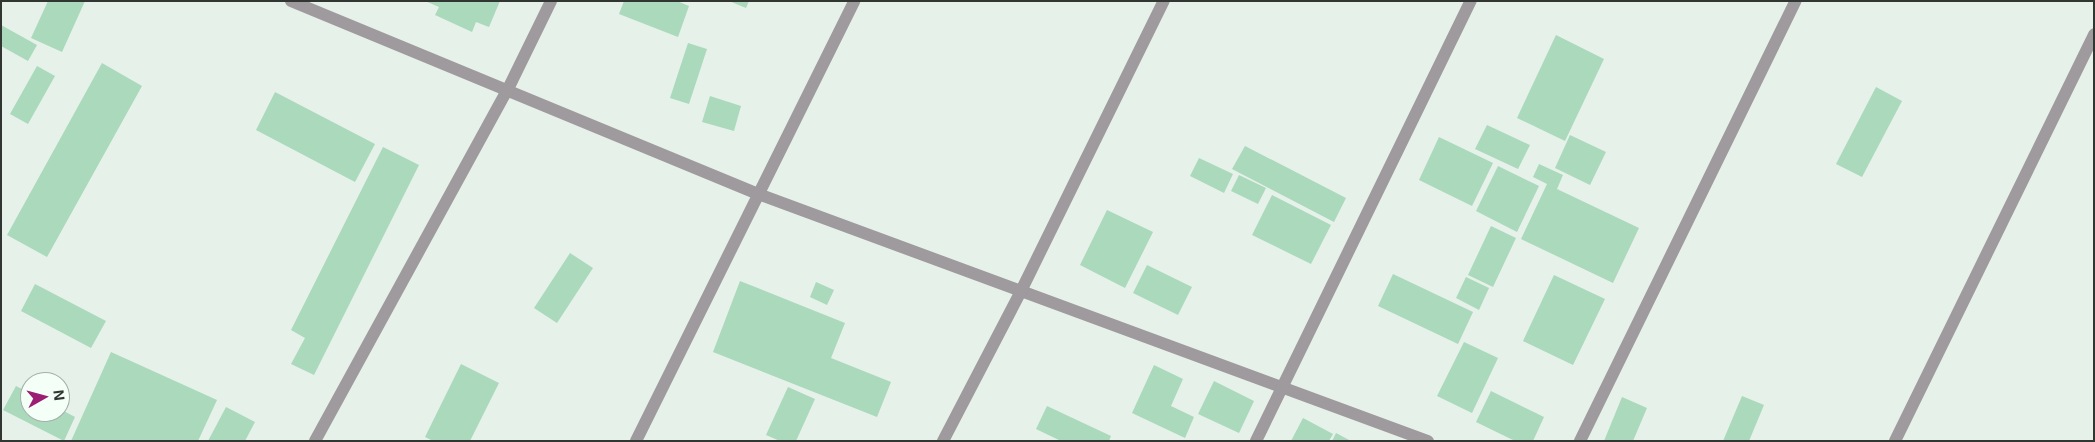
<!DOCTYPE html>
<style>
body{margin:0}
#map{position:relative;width:2095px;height:442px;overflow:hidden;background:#e6f1ea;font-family:Inter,sans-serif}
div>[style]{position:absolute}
.building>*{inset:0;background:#aad9bc}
.minor>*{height:12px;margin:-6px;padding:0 6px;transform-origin:6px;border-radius:6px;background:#9f9a9d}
span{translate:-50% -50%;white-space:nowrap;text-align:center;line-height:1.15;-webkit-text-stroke:4px #f4fff7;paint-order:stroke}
.frame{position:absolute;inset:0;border:2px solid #313633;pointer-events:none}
.north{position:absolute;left:20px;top:372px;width:50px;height:50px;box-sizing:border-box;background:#f4fff7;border:1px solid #a6afa9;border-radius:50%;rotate:83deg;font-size:14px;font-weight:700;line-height:20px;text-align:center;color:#313633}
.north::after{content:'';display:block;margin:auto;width:18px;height:22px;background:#9c1e74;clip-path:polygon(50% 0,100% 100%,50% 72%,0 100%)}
</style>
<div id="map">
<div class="building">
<div style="clip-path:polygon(48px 1px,85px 1px,62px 52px,31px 38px)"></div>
<div style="clip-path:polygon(425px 1px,500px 1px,489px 27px,476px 22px,472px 32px,435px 15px,439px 7px)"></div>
<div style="clip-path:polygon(624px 1px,677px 1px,689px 6px,678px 37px,619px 14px)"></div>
<div style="clip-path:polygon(729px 1px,749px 1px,746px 8px)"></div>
<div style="clip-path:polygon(1px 25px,37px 45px,28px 61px,1px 46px)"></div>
<div style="clip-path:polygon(1556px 35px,1604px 59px,1565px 141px,1517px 118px)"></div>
<div style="clip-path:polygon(688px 43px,707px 49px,689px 104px,670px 98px)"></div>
<div style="clip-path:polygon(102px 63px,142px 86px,47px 257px,7px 235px)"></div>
<div style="clip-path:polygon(37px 66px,55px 76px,28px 124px,10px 114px)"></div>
<div style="clip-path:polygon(1876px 87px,1902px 101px,1862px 177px,1836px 164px)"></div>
<div style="clip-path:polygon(275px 92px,375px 144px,355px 182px,256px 130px)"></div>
<div style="clip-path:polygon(710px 96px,741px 106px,734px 131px,702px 122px)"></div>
<div style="clip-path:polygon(1487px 125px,1530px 145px,1518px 169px,1475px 149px)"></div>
<div style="clip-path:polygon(1570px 135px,1606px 152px,1590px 185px,1555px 168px)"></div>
<div style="clip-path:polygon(1439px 137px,1493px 163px,1472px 206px,1419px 180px)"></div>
<div style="clip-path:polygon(1245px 146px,1346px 198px,1334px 222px,1232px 169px)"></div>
<div style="clip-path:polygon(383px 147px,419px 165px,314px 375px,291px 364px,305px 338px,291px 330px)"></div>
<div style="clip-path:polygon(1199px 158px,1233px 174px,1224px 193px,1190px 176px)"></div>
<div style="clip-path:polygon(1539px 164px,1563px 175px,1557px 189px,1639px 228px,1613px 283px,1521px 239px,1547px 184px,1533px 177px)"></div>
<div style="clip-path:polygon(1498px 166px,1539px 186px,1517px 232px,1476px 211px)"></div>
<div style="clip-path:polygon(1239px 175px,1266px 188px,1258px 204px,1231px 191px)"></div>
<div style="clip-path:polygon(1272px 195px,1331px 225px,1311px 264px,1252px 235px)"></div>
<div style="clip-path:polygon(1107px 210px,1153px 232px,1125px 288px,1080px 265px)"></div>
<div style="clip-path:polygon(1491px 226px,1516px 238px,1493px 287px,1468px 275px)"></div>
<div style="clip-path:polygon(570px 253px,593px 268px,557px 323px,534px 308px)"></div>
<div style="clip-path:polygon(1147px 265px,1192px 287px,1178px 315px,1133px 293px)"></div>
<div style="clip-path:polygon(1393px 274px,1473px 312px,1458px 344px,1378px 306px)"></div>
<div style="clip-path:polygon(1554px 275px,1605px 299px,1573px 365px,1523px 341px)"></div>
<div style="clip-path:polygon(1466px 277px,1489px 288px,1479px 310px,1456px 298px)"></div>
<div style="clip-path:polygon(740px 281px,845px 323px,831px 358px,891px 382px,877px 417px,713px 352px)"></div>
<div style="clip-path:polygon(816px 282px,834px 290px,827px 305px,810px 297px)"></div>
<div style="clip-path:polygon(35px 284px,106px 321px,91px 348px,21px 311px)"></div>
<div style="clip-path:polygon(1464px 342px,1498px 358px,1472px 413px,1437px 396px)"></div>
<div style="clip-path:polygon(111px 352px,217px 400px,198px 441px,71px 441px)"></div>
<div style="clip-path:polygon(461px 364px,499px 383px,470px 441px,433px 441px,425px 437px)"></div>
<div style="clip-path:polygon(1154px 365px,1183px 379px,1171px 406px,1194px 417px,1185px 438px,1132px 413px)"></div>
<div style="clip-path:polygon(1214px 381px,1254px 401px,1239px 433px,1198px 414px)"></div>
<div style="clip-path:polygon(16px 386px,30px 393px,30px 412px,60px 412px,60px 409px,75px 417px,64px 441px,3px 410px)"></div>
<div style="clip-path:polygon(788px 387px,815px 399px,796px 441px,780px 441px,766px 435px)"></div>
<div style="clip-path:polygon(1491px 391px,1544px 417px,1533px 441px,1515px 441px,1476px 422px)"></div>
<div style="clip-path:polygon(1742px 396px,1764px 405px,1749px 441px,1723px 441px)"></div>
<div style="clip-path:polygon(1622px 397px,1647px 408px,1633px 441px,1604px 441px)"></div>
<div style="clip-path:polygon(1047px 406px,1111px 436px,1109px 441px,1061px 441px,1036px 429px)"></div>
<div style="clip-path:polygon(226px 407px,255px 422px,245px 441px,208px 441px)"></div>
<div style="clip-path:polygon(1303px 418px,1333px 434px,1329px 441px,1291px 441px)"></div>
<div style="clip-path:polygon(1336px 433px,1351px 441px,1332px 441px)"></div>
</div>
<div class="minor">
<div style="left:291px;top:1px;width:505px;rotate:22.45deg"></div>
<div style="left:758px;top:194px;width:714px;rotate:20.24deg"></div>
<div style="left:315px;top:441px;width:399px;rotate:-61.3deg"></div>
<div style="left:507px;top:91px;width:100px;rotate:-63.9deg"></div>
<div style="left:636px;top:441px;width:491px;rotate:-63.6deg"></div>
<div style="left:943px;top:441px;width:169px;rotate:-62.5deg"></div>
<div style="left:1021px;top:291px;width:323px;rotate:-63.8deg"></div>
<div style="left:1256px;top:441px;width:490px;rotate:-64deg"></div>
<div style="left:1580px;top:441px;width:490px;rotate:-63.9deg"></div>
<div style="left:1895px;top:441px;width:453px;rotate:-63.9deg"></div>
</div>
<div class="frame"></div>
<div class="north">N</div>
</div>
